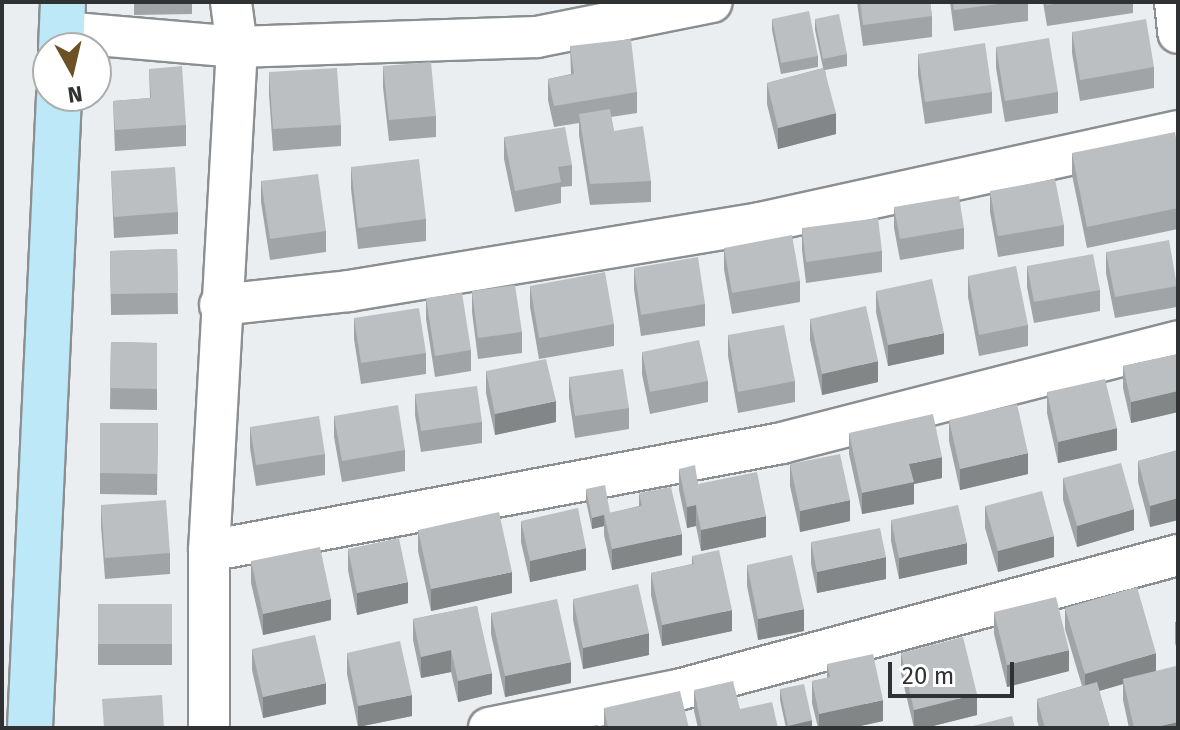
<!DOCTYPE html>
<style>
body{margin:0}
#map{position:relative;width:1180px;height:730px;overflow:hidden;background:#eaeef0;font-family:"Fira Sans",sans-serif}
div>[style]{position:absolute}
.roads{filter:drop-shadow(2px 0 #8b8f91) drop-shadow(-2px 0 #8b8f91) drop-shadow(0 2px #8b8f91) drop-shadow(0 -2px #8b8f91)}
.street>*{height:40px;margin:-20px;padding:0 20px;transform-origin:20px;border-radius:20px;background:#fff}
.secondary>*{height:44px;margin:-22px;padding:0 22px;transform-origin:22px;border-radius:22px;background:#bce8f7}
.wall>*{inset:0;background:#a1a4a6}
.shaded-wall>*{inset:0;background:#838687}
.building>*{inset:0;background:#bbbfc1}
span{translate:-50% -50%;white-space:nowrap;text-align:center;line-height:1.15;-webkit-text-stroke:7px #fff;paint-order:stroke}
.frame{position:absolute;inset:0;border:4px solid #2f3132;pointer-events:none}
.north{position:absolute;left:32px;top:32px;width:80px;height:80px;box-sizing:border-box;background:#fff;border:2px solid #acadad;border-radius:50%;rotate:172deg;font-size:22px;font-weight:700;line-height:32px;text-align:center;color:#2f3132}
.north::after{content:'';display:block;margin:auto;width:28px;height:36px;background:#6d5124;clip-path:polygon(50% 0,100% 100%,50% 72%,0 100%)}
.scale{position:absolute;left:888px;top:662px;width:126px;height:36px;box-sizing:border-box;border:4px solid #2f3132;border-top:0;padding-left:10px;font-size:24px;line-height:28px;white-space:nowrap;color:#2f3132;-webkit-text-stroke:6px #fff;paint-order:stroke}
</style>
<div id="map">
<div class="roads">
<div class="street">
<div style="left:1175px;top:2px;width:31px;rotate:84deg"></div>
<div style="left:62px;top:32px;width:176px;rotate:4.9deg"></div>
<div style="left:237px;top:47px;width:300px;rotate:-1.9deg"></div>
<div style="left:537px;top:37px;width:178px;rotate:-11.3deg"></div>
<div style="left:220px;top:305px;width:130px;rotate:-6.2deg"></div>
<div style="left:349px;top:291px;width:417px;rotate:-9.4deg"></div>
<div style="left:760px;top:223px;width:428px;rotate:-12.4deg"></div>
<div style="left:209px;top:551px;width:583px;rotate:-10.67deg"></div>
<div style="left:782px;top:443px;width:409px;rotate:-14.4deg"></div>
<div style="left:209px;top:728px;width:177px;rotate:-90deg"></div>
<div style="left:209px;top:551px;width:505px;rotate:-86.82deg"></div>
<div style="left:237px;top:47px;width:45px;rotate:-97.6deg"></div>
<div style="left:489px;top:728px;width:193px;rotate:-11.4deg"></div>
<div style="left:678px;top:690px;width:518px;rotate:-15.11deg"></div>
</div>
<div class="secondary">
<div style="left:61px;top:48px;width:46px;rotate:-87.5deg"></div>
<div style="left:30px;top:728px;width:633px;rotate:-87.37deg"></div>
</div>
</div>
<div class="wall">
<div style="clip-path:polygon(134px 2px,192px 2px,192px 14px,134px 15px)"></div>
<div style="clip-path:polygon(857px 2px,930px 2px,932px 16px,932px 37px,863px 46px)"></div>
<div style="clip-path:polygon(950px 2px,1028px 2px,1028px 21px,954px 31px)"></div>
<div style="clip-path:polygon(1043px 2px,1133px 2px,1133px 13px,1047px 26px)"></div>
<div style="clip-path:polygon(772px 19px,818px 56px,818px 67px,781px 74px,772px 30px)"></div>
<div style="clip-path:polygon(815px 19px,847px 54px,847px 66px,825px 70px,836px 134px,778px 149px,767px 104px,767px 83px,823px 68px,815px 30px)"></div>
<div style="clip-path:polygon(1072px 32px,1154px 67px,1154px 88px,1080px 101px,1072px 53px)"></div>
<div style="clip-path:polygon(570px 46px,637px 92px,637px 113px,611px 117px,614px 131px,651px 181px,651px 202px,590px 205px,579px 135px,579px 123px,554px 127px,548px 100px,548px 79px,571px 74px)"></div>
<div style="clip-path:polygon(996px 47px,1058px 92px,1058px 113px,1005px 122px,996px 68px)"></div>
<div style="clip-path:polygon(918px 54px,992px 92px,992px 113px,925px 124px,918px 75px)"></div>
<div style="clip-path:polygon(383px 66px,436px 116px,436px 137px,389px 141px,383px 87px)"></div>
<div style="clip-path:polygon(149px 69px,186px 125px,186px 146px,115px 151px,113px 101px,150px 98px)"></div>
<div style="clip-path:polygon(269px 72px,341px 125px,341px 146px,273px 151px,269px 94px)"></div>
<div style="clip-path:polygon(504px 137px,572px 165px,572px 186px,561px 187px,561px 203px,515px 212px,504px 159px)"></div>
<div style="clip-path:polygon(1178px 149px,1178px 229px,1087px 248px,1072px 175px,1072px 153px)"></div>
<div style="clip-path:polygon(351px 167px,426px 219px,426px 241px,358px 249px,351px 189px)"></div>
<div style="clip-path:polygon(111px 171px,178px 212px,178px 234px,114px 238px)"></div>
<div style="clip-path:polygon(261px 181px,326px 231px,326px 252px,270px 260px,261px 202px)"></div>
<div style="clip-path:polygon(990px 191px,1064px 225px,1064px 246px,998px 257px,990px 212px)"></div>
<div style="clip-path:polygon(894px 207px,964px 228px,964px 249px,900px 260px,894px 228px)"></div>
<div style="clip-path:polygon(802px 228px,882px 251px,882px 272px,806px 283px,802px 250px)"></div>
<div style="clip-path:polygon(724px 248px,800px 281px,800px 302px,732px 314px,724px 269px)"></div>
<div style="clip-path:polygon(177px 249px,178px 314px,111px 315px,110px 251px)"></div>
<div style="clip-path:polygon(1106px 252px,1177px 286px,1177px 307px,1115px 318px,1106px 273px)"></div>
<div style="clip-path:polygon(1027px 266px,1100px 290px,1100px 311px,1034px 323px,1027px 287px)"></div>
<div style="clip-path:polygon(634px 268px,705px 304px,705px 326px,641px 336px,634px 289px)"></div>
<div style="clip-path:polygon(968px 276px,1028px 325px,1028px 346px,979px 356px,968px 297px)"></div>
<div style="clip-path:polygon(530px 286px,614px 324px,614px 346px,539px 359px,530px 307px)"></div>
<div style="clip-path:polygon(472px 291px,522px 332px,522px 353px,478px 359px,472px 312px)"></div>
<div style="clip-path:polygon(876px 291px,944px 354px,888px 366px,876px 312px)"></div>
<div style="clip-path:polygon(426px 298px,471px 350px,471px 371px,435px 377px,426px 319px)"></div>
<div style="clip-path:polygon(354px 318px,426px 353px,426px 374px,361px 384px,354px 339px)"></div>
<div style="clip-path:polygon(810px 319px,878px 382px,822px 395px,810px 340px)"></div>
<div style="clip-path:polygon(728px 335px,795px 381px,795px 402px,738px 413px,728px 356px)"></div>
<div style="clip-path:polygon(111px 342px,157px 343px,157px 410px,110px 409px)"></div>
<div style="clip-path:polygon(642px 352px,708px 381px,708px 402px,650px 414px,642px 374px)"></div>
<div style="clip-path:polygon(1178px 354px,1178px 412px,1131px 423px,1123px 388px,1123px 366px)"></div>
<div style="clip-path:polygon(486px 371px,556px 422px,495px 435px,486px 393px)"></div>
<div style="clip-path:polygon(569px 377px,629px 408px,629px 429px,575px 438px,569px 398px)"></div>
<div style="clip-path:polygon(1047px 392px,1117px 450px,1058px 463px,1047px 413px)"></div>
<div style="clip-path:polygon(415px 394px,482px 422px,482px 443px,421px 452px,415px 415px)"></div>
<div style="clip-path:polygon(334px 416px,405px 450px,405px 471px,342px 482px,334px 437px)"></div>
<div style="clip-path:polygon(949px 420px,1028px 474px,960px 490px,949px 441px)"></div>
<div style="clip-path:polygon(100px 423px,158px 423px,157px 495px,100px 494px)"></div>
<div style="clip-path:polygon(250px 427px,325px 454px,325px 475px,256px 486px,250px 448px)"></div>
<div style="clip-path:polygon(849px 433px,942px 478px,914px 484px,914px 504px,862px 514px,849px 454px)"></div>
<div style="clip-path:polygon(1178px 450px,1178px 520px,1150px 527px,1138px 482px,1138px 461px)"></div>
<div style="clip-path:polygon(790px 464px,850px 521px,800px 532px,790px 486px)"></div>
<div style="clip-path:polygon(679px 469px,698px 484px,766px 537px,701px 551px,696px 526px,687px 528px,679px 490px)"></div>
<div style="clip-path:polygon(1063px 478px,1134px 530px,1077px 547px,1063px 500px)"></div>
<div style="clip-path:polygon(586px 489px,610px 513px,639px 506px,639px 493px,682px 555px,612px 570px,604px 535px,604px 526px,592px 529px,586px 501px)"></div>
<div style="clip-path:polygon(101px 505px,170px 553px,170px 574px,105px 579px,101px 526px)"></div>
<div style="clip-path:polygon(985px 506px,1054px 557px,998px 572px,985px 528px)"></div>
<div style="clip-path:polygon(891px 520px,967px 564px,899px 579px,891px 541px)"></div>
<div style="clip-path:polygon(521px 521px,586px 570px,530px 582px,521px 542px)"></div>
<div style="clip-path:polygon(418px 530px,512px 593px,431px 611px,418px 551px)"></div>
<div style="clip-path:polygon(811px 542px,886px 579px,817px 593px,811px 564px)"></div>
<div style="clip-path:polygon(348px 549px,408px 603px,357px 615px,348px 570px)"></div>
<div style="clip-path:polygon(692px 556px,732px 631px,662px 646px,651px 595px,651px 573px,692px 564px)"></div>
<div style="clip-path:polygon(251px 561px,331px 620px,263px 635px,251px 583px)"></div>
<div style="clip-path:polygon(747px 565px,804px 631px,758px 640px,747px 586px)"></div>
<div style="clip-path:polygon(573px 599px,649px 655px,583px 669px,573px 620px)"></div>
<div style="clip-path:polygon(98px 604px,172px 604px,172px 665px,98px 665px)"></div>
<div style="clip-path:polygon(477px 606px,492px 694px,458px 702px,451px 672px,421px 678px,413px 640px,413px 619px)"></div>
<div style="clip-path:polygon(1065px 608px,1156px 671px,1178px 728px,1129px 728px,1123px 700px,1123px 684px,1099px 691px,1110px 728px,1039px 728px,1037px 720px,1037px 699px,1082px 686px,1065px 629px)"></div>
<div style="clip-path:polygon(994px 612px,1069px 671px,1007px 687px,994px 634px)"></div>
<div style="clip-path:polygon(491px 613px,571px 683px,505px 697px,491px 634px)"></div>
<div style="clip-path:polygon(1178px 621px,1178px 653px,1175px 643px,1175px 622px)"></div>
<div style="clip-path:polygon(252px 649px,326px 704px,263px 718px,252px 670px)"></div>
<div style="clip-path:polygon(347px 653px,412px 716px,358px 727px,347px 674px)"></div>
<div style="clip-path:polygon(901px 653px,977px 715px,925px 728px,914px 728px,901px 674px)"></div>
<div style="clip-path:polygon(827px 664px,883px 721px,851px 728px,818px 728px,812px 703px,812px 681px,827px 678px)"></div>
<div style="clip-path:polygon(780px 689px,812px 728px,786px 728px,780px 700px)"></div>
<div style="clip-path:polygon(694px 690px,740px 709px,778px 728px,698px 728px,694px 711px)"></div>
<div style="clip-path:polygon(604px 708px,689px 728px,604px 728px)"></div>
</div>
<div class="shaded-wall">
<div style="clip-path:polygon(836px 113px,836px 134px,778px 149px,778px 128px)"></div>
<div style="clip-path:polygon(944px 333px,944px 354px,888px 366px,888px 345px)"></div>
<div style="clip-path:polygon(878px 361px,878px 382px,822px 395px,822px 374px)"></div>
<div style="clip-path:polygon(1178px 391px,1178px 412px,1131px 423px,1131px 402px)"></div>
<div style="clip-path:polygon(556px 401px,556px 422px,495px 435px,495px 414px)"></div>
<div style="clip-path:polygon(1117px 428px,1117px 450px,1058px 463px,1058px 442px)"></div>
<div style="clip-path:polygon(1028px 453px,1028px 474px,960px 490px,960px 469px)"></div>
<div style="clip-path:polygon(942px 457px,942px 478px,914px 484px,914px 504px,862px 514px,862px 493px,909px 464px)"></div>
<div style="clip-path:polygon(1178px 498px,1178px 520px,1150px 527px,1150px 506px)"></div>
<div style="clip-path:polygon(850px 500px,850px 521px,800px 532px,800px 511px)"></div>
<div style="clip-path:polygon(696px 505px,696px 526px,687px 528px,687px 507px)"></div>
<div style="clip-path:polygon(1134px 509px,1134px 530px,1077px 547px,1077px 526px)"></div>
<div style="clip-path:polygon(604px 515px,604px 526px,592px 529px,592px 518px)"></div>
<div style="clip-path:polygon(766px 516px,766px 537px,701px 551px,701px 530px)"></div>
<div style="clip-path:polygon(682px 534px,682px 555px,612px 570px,612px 549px)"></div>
<div style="clip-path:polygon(1054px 536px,1054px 557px,998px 572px,998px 551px)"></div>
<div style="clip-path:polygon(967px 543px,967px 564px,899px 579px,899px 558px)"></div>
<div style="clip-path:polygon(586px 548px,586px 570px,530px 582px,530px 561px)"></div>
<div style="clip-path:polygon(886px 557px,886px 579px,817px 593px,817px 572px)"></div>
<div style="clip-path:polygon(512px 572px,512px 593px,431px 611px,431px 589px)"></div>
<div style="clip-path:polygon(408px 582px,408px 603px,357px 615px,357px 593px)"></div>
<div style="clip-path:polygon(331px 599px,331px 620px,263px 635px,263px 614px)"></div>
<div style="clip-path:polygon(804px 609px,804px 631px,758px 640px,758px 619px)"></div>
<div style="clip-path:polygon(732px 610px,732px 631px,662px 646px,662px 625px)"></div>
<div style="clip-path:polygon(649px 633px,649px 655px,583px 669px,583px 648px)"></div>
<div style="clip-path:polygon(451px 650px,451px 672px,421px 678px,421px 657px)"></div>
<div style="clip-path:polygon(1069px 650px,1069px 671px,1007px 687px,1007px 665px)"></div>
<div style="clip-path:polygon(1156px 653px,1156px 674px,1123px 679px,1123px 684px,1085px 695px,1085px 674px)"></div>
<div style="clip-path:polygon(571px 662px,571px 683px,505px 697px,505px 676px)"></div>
<div style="clip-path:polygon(492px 673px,492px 694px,458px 702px,458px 681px)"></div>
<div style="clip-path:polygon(326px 683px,326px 704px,263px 718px,263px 697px)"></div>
<div style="clip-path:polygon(977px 694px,977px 715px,925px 728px,914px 728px,914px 710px)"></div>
<div style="clip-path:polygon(412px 695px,412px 716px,358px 727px,358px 706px)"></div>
<div style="clip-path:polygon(883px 700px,883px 721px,851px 728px,819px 728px,819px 714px)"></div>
<div style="clip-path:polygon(812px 720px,812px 728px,788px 728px,788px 726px)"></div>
<div style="clip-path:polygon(1178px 722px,1178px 728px,1152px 728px)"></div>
</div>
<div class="building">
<div style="clip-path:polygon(860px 2px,930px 2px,932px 16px,863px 25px)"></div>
<div style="clip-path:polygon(953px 2px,1013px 2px,954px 10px)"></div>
<div style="clip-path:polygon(1046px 2px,1067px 2px,1047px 5px)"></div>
<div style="clip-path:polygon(809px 11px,818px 56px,781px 63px,772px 19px)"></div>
<div style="clip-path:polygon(839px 14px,847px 54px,823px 59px,815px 19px)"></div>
<div style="clip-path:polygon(1146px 19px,1154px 67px,1080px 80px,1072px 32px)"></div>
<div style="clip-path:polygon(1049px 38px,1058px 92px,1005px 101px,996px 47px)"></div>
<div style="clip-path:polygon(631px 39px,637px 92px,554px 106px,548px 79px,574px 74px,570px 46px)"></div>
<div style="clip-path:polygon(985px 43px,992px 92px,925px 102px,918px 54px)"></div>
<div style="clip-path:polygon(431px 62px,436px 116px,389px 120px,383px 66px)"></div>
<div style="clip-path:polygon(182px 66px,186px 125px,115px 130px,113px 101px,151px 98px,149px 69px)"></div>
<div style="clip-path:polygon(337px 68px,341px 125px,273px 129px,269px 72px)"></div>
<div style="clip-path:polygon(824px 68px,836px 113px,778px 128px,767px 83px)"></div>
<div style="clip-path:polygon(610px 109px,614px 131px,643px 126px,651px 181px,590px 184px,579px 114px)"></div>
<div style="clip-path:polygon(565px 127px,572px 165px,558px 167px,561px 182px,515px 191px,504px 137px)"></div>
<div style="clip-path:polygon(1175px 132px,1178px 149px,1178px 208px,1087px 227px,1072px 153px)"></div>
<div style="clip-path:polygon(419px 159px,426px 219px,358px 228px,351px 167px)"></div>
<div style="clip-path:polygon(175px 167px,178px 212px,114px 217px,111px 171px)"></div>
<div style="clip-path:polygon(318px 174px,326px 231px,270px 239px,261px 181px)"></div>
<div style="clip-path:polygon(1055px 179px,1064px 225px,998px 236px,990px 191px)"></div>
<div style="clip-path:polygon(959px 196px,964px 228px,900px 239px,894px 207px)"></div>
<div style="clip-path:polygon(878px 218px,882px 251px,806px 262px,802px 228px)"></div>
<div style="clip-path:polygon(792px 235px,800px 281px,732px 293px,724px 248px)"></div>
<div style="clip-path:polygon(1169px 240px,1177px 286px,1115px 297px,1106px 252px)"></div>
<div style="clip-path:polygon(177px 249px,178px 293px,111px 294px,110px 251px)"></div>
<div style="clip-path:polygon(1093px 254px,1100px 290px,1034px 302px,1027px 266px)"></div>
<div style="clip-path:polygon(698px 257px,705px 304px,641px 315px,634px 268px)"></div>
<div style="clip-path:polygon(1016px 266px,1028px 325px,979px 335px,968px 276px)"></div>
<div style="clip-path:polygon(605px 272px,614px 324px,539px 338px,530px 286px)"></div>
<div style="clip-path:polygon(932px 279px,944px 333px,888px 345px,876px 291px)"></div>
<div style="clip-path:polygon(515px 285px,522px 332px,478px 338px,472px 291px)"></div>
<div style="clip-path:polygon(462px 293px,471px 350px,435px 356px,426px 298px)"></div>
<div style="clip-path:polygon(866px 306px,878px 361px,822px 374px,810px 319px)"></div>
<div style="clip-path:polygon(419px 308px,426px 353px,361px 363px,354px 318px)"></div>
<div style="clip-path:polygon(784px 325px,795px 381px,738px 392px,728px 335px)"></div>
<div style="clip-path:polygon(699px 340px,708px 381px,650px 392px,642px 352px)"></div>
<div style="clip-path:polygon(111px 342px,157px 343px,157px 389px,110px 388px)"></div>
<div style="clip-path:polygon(1178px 354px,1178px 391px,1131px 402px,1123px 366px)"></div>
<div style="clip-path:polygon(546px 359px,556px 401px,495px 414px,486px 371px)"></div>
<div style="clip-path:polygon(623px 369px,629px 408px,575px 416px,569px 377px)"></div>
<div style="clip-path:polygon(1105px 379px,1117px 428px,1058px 442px,1047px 392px)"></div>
<div style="clip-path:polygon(477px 386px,482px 422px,421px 431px,415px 394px)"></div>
<div style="clip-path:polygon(1017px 404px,1028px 453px,960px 469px,949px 420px)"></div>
<div style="clip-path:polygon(398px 405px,405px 450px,342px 461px,334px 416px)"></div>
<div style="clip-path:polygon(933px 414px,942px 457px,909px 464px,914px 482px,862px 493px,849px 433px)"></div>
<div style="clip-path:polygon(319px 416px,325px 454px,256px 465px,250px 427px)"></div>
<div style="clip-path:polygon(100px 423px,158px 423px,157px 474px,100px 473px)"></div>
<div style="clip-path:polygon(1178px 450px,1178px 498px,1150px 506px,1138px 461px)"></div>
<div style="clip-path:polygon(840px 454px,850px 500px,800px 511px,790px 464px)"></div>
<div style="clip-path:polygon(1121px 463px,1134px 509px,1077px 526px,1063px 478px)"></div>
<div style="clip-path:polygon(695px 465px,698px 484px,757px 472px,766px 516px,701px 530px,696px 505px,687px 507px,679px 469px)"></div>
<div style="clip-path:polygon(605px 485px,610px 513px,592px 518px,586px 489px)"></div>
<div style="clip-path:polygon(671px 487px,682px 534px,612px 549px,604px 514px,642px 506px,639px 493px)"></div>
<div style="clip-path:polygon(1042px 491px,1054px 536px,998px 551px,985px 506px)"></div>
<div style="clip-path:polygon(166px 500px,170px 553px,105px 558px,101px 505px)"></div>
<div style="clip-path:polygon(958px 505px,967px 543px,899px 558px,891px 520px)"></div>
<div style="clip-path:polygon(578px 508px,586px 548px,530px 561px,521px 521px)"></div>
<div style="clip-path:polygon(499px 512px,512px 572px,431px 589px,418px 530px)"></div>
<div style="clip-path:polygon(880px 528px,886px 557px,817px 572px,811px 542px)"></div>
<div style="clip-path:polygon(399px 538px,408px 582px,357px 593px,348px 549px)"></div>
<div style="clip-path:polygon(320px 547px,331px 599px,263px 614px,251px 561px)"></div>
<div style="clip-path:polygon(719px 550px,732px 610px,662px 625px,651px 573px,694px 564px,692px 556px)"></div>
<div style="clip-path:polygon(792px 555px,804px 609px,758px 619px,747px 565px)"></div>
<div style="clip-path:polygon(638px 584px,649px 633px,583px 648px,573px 599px)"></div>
<div style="clip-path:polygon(1137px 587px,1156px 653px,1085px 674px,1065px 608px)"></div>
<div style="clip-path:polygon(1056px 597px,1069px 650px,1007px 665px,994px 612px)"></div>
<div style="clip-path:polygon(557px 599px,571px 662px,505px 676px,491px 613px)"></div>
<div style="clip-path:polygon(98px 604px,172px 604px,172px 644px,98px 644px)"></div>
<div style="clip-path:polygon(477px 606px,492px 673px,458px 681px,451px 650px,421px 657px,413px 619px)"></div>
<div style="clip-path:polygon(315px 635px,326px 683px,263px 697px,252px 649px)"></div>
<div style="clip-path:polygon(963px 637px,977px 694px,914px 710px,901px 653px)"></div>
<div style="clip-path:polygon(400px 641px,412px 695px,358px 706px,347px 653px)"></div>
<div style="clip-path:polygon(873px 654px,883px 700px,819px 714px,812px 681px,830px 677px,827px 664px)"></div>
<div style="clip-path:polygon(1176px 666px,1178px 673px,1178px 722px,1152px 728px,1134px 728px,1123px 679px)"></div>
<div style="clip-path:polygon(733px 681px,740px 709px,772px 702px,778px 728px,702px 728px,694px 690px)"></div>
<div style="clip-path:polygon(1097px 682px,1110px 728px,1045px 728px,1037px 699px)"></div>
<div style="clip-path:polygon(804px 684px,812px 720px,788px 726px,780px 689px)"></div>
<div style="clip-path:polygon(680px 691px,689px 728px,608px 728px,604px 708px)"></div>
<div style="clip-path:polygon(162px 695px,164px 728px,104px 728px,102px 699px)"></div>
<div style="clip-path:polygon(1012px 716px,1015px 728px,965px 728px)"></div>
<div style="clip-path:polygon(598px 725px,598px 728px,579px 728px)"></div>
</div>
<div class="frame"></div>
<div class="north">N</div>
<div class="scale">20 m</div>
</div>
